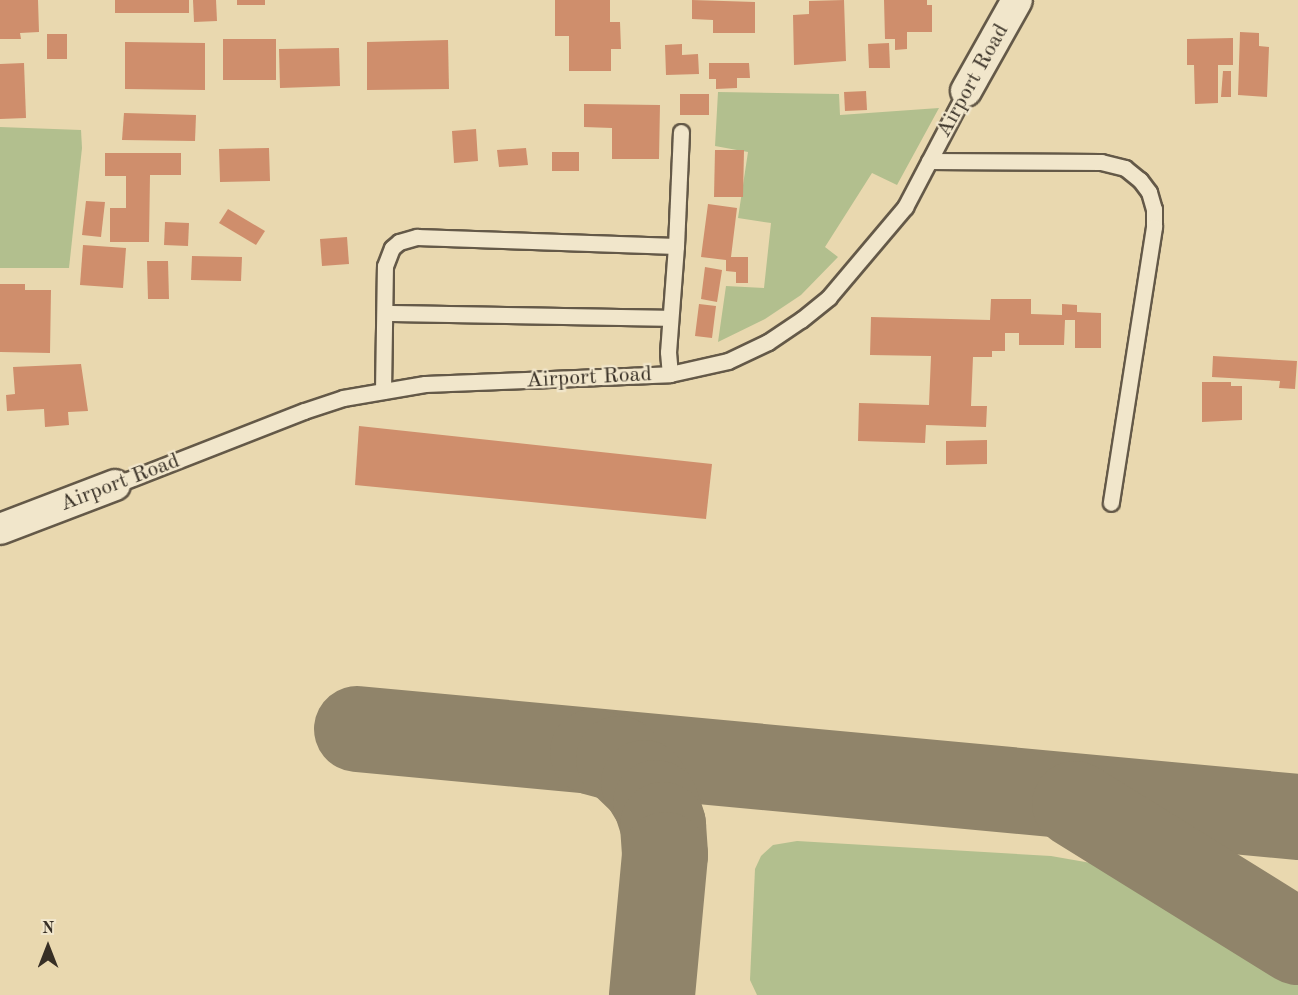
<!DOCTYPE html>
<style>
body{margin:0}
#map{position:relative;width:1298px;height:995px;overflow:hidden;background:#e9d8af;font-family:"Old Standard TT",serif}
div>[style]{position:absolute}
.green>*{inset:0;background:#b2bf8e}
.taxiway>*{height:86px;margin:-43px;padding:0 43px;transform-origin:43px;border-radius:43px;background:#90846a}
.building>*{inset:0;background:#cf8e6c}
.roads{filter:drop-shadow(2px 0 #645948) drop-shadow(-2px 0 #645948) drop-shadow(0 2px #645948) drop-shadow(0 -2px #645948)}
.lane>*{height:15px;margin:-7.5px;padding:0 7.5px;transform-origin:7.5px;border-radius:7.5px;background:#f1e6cb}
.street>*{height:30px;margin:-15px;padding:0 15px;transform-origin:15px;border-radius:15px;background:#f1e6cb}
span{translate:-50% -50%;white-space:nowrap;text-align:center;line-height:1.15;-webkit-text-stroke:4.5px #f1e6cb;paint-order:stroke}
.street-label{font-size:22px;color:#372f25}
.north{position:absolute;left:18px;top:917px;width:60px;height:60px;-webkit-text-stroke:4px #f1e6cb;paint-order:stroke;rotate:0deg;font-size:16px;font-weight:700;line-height:24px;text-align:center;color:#372f25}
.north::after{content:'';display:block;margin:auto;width:21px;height:27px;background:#372f25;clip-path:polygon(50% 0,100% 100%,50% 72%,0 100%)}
</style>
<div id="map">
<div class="green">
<div style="clip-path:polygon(718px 92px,839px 94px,840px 115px,939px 108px,897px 185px,872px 173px,825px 247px,838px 257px,801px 295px,765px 319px,718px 342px,726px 286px,764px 288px,771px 223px,738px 218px,748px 152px,715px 146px)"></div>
<div style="clip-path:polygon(0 127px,81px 130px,82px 148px,69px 268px,0 268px)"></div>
<div style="clip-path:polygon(797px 841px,1051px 856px,1091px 863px,1126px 880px,1298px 984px,1298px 995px,757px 995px,750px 980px,755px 869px,761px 856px,773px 845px)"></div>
</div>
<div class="taxiway">
<div style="left:357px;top:729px;width:945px;rotate:5.34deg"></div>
<div style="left:593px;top:752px;width:27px;rotate:15deg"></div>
<div style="left:619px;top:759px;width:35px;rotate:44deg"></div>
<div style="left:644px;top:783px;width:23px;rotate:59deg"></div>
<div style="left:656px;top:803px;width:23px;rotate:72deg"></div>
<div style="left:663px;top:825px;width:30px;rotate:86deg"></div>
<div style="left:665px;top:855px;width:141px;rotate:95.3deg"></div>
<div style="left:1075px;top:804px;width:262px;rotate:31.8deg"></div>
</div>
<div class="building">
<div style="clip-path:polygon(0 0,38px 0,39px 32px,20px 33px,21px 39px,0 39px)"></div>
<div style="clip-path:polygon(115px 0,189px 0,189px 13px,115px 13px)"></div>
<div style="clip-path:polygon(193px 0,216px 0,217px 21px,194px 22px)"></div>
<div style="clip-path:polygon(237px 0,265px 0,265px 5px,237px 5px)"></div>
<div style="clip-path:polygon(555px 0,610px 0,610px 22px,620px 22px,621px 49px,611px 49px,611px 71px,569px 71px,569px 36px,555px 36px)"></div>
<div style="clip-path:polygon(692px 0,755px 2px,755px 33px,713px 33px,713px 20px,692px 19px)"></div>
<div style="clip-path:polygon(844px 0,846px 61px,794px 65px,793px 15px,809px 14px,809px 1px)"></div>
<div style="clip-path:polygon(884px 0,927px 0,927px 5px,932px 5px,932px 32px,907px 32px,907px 49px,895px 50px,895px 39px,885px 39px)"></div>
<div style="clip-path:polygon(1240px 32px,1259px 33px,1259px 46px,1269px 47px,1267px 97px,1238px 95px)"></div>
<div style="clip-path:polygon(47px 34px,67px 34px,67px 59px,47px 59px)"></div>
<div style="clip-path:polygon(1233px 38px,1233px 65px,1218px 65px,1218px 103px,1195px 104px,1194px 65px,1187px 65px,1187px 39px)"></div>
<div style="clip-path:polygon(223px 39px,276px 39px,276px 80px,223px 80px)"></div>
<div style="clip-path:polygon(448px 40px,449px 89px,367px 90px,367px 42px)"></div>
<div style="clip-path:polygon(125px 42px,205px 43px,205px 90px,125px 89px)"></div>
<div style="clip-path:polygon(889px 43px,890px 68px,869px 68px,868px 44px)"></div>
<div style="clip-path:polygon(682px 44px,682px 55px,698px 54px,699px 74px,666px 75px,665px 45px)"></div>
<div style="clip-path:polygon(339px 48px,340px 86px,280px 88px,279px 49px)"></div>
<div style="clip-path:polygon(24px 63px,26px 118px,0 119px,0 64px)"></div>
<div style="clip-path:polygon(709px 63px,749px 63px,750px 78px,737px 78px,737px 88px,716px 89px,716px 79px,709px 79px)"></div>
<div style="clip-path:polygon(1223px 71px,1231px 71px,1231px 97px,1221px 97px)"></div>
<div style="clip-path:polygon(866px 91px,867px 110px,845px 111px,844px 92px)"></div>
<div style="clip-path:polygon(680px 94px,709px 94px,709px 115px,680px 115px)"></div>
<div style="clip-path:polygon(584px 104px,660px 105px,659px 159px,612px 159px,612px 128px,584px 127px)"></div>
<div style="clip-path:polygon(124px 113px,196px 115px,195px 141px,122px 140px)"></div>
<div style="clip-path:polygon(476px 129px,478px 161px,454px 163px,452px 131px)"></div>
<div style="clip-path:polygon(269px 148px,270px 181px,220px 182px,219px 149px)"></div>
<div style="clip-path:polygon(526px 148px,528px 165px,499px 167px,497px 150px)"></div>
<div style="clip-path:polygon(715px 150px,744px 150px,743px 197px,714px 197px)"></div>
<div style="clip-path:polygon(552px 152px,579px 152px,579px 171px,552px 171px)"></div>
<div style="clip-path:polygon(105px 153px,181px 153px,181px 175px,150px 175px,149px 242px,110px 242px,110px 208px,126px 208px,126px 176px,105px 176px)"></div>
<div style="clip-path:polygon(86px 201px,105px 202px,101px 237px,82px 235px)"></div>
<div style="clip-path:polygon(708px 204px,737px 208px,731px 257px,748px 257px,748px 283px,736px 283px,736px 272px,726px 271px,726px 260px,701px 257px)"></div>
<div style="clip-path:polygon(228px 209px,265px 231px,256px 245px,219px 223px)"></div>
<div style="clip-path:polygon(165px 222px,189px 223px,188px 246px,164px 245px)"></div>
<div style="clip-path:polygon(347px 237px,349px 264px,322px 266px,320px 239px)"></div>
<div style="clip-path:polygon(83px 245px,126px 248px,123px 288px,80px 285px)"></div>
<div style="clip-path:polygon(192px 256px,242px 257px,241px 281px,191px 280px)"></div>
<div style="clip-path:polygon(147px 261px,168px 261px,169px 299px,148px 299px)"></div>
<div style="clip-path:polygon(705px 267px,722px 270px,717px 302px,701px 299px)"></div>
<div style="clip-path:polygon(0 284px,25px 284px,25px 290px,51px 290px,50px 353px,0 352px)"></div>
<div style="clip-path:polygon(991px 299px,1031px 299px,1031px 314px,1062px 315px,1062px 304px,1077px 305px,1077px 312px,1101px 313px,1101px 348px,1075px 348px,1075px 320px,1065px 320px,1064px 345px,1019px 345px,1019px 333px,1005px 333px,1005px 351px,992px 351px,992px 357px,973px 357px,971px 406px,987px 406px,986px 427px,926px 425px,925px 443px,858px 441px,859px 403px,929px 405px,931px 356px,870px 355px,871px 317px,990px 320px)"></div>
<div style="clip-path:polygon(699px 304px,716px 306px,712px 338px,695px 336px)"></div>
<div style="clip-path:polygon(1213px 356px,1297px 361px,1295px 389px,1279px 388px,1280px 381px,1212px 377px)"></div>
<div style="clip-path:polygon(81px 364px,88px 411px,68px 412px,69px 425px,45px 427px,44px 409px,7px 411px,6px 395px,15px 394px,13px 367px)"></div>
<div style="clip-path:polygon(1202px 382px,1231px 382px,1231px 386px,1242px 386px,1242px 420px,1202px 422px)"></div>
<div style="clip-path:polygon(359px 426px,712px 464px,706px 519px,355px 485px)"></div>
<div style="clip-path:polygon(987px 440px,987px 464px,946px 465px,946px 441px)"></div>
</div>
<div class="roads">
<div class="lane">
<div style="left:929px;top:161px;width:172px;rotate:0.3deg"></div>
<div style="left:1101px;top:162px;width:25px;rotate:14deg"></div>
<div style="left:1125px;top:168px;width:19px;rotate:39deg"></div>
<div style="left:1140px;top:180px;width:15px;rotate:53deg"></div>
<div style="left:1149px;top:192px;width:18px;rotate:74deg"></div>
<div style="left:1154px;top:209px;width:18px;rotate:90deg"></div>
<div style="left:1154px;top:227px;width:279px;rotate:98.9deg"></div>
<div style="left:676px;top:246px;width:114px;rotate:-87.5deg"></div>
<div style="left:385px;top:313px;width:285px;rotate:1deg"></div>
<div style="left:383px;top:391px;width:125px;rotate:-89.1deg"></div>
<div style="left:385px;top:266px;width:19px;rotate:-69deg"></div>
<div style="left:392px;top:248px;width:9px;rotate:-41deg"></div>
<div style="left:399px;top:242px;width:19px;rotate:-16deg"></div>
<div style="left:417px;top:237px;width:259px;rotate:2deg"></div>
<div style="left:676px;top:246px;width:106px;rotate:94.3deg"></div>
<div style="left:668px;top:352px;width:22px;rotate:85deg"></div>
<div style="left:115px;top:485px;width:203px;rotate:-21.4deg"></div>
<div style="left:304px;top:411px;width:41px;rotate:-18.4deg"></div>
<div style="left:343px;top:398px;width:83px;rotate:-9.7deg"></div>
<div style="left:425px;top:384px;width:245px;rotate:-2.3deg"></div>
<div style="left:670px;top:374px;width:59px;rotate:-12.6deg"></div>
<div style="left:728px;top:361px;width:44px;rotate:-25.4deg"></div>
<div style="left:768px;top:342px;width:40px;rotate:-34deg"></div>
<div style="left:801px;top:320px;width:36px;rotate:-39deg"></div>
<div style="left:829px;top:297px;width:118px;rotate:-49.8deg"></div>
<div style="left:905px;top:207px;width:131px;rotate:-62.3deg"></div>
</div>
<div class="street">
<div style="left:966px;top:91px;width:104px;rotate:-60.7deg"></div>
<div style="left:0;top:529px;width:123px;rotate:-20.9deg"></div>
</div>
</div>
<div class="street-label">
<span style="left:973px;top:81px;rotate:-61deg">Airport Road</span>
<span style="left:589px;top:378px;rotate:-3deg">Airport Road</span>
<span style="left:120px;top:483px;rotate:-21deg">Airport Road</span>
</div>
<div class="north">N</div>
</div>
